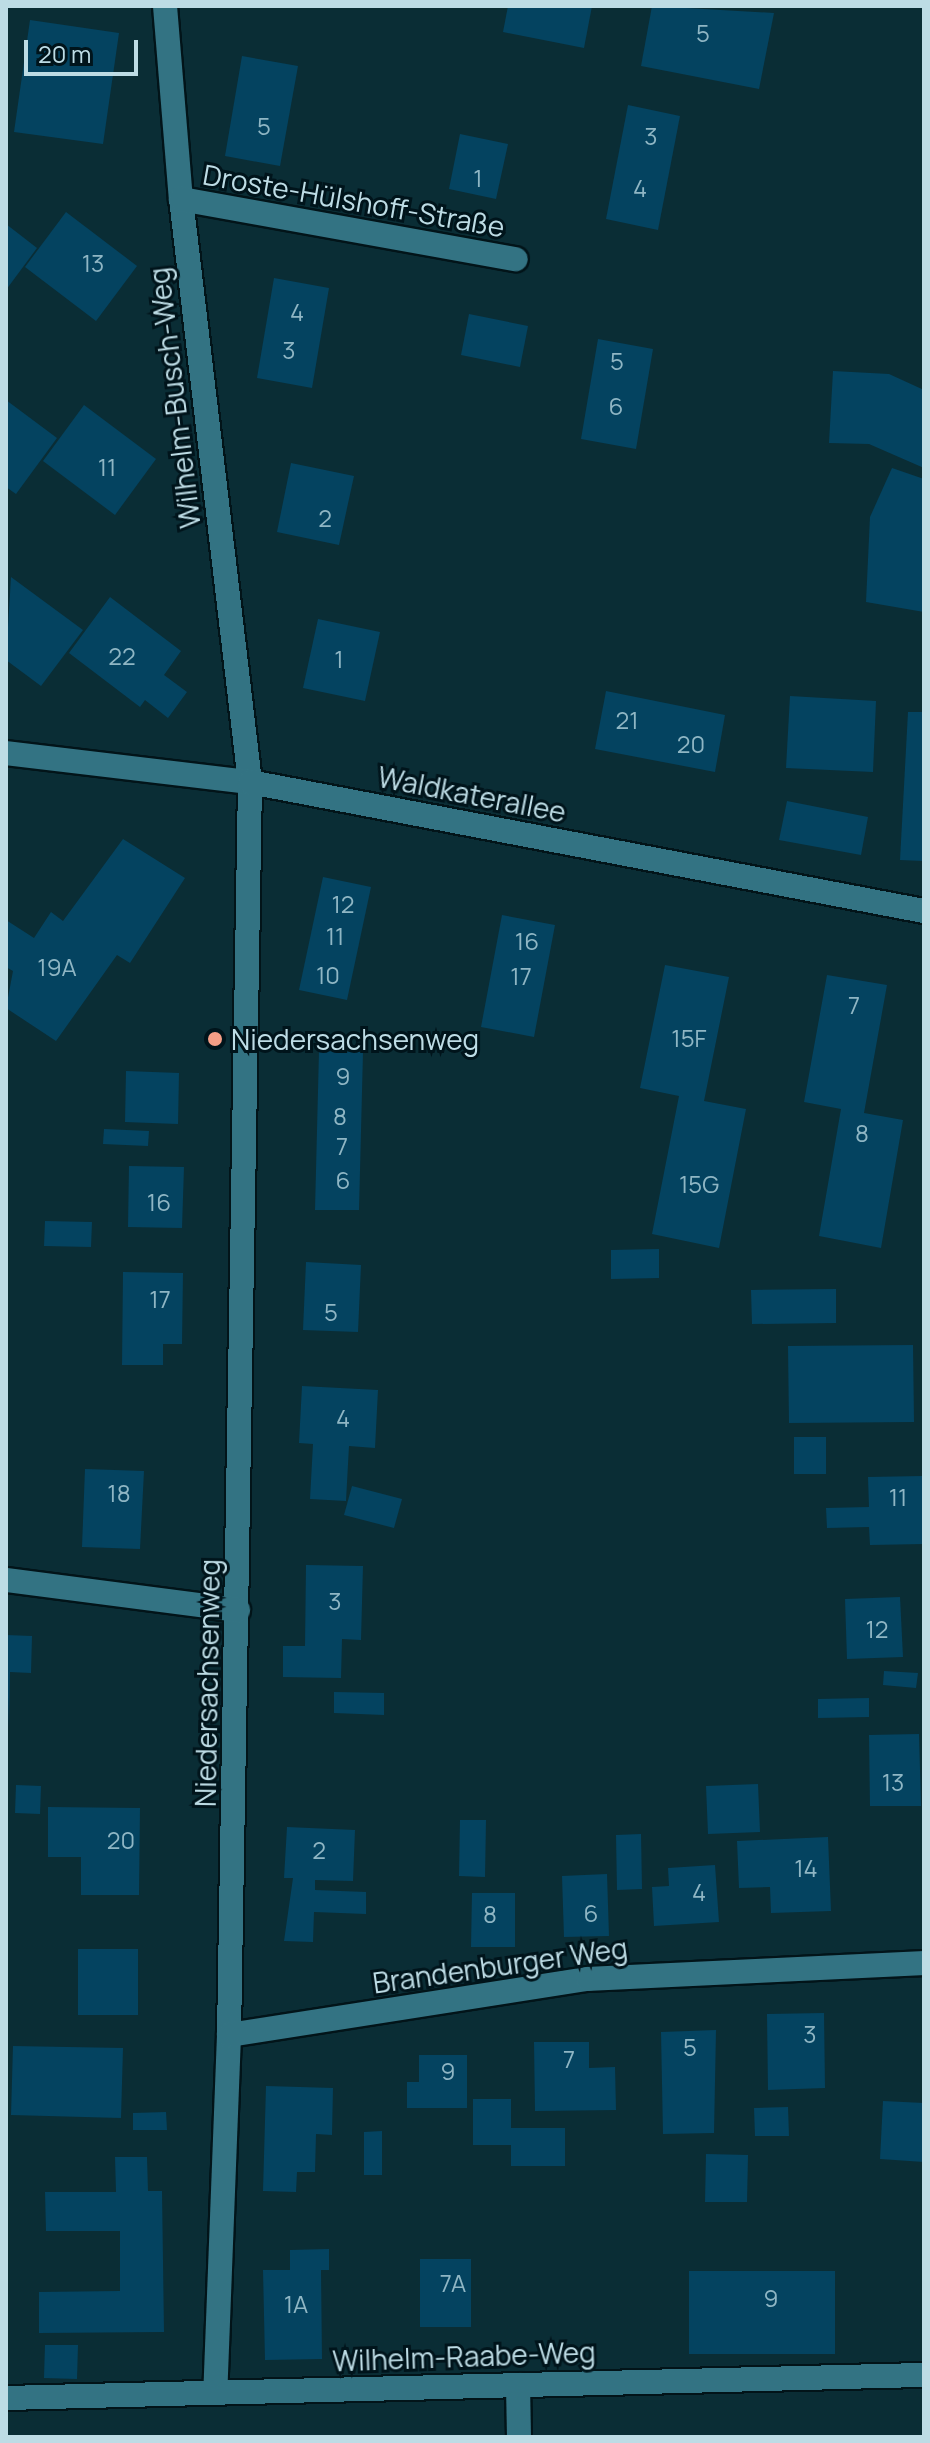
<!DOCTYPE html>
<meta charset="utf-8">
<style>
body{margin:0}
#map{position:relative;width:930px;height:2443px;overflow:hidden;background:#0a2d35;font-family:Manrope,sans-serif}
div>[style]{position:absolute}
.building>*{inset:0;background:#044360}
.roads{filter:drop-shadow(2px 0 #021419) drop-shadow(-2px 0 #021419) drop-shadow(0 2px #021419) drop-shadow(0 -2px #021419)}
.minor>*{height:24px;margin:-12px;padding:0 12px;transform-origin:12px;border-radius:12px;background:#337383}
.dots>*{width:22px;height:22px;translate:-50% -50%;box-sizing:border-box;border:4px solid #00141b;border-radius:50%}
span{translate:-50% -50%;white-space:nowrap;text-align:center;line-height:1.15;-webkit-text-stroke:6px #00141b;paint-order:stroke}
.number-label{font-size:24px;color:#8fb6c4}
.number-label span{-webkit-text-stroke-width:0}
.street-label{font-size:28px;color:#bddce5}
.poi-label{font-size:28px;color:#bddce5}
.left{translate:0 -50%;text-align:left}
.frame{position:absolute;inset:0;border:8px solid #bddce5;pointer-events:none}
.scale{position:absolute;left:24px;top:40px;width:114px;height:36px;box-sizing:border-box;border:4px solid #bddce5;border-top:0;padding-left:10px;font-size:24px;line-height:28px;white-space:nowrap;color:#bddce5;-webkit-text-stroke:6px #00141b;paint-order:stroke}
</style>
<div id="map">
<div class="building">
<div style="clip-path:polygon(508px 6px,592px 6px,584px 48px,503px 32px)"></div>
<div style="clip-path:polygon(652px 6px,774px 13px,759px 89px,641px 66px)"></div>
<div style="clip-path:polygon(30px 20px,119px 33px,103px 144px,14px 132px)"></div>
<div style="clip-path:polygon(242px 56px,298px 66px,280px 166px,225px 156px)"></div>
<div style="clip-path:polygon(628px 105px,680px 116px,658px 230px,606px 219px)"></div>
<div style="clip-path:polygon(460px 134px,508px 144px,496px 199px,449px 189px)"></div>
<div style="clip-path:polygon(66px 212px,137px 266px,96px 321px,25px 267px)"></div>
<div style="clip-path:polygon(6px 224px,37px 248px,6px 290px)"></div>
<div style="clip-path:polygon(274px 278px,329px 288px,312px 388px,257px 378px)"></div>
<div style="clip-path:polygon(469px 314px,528px 326px,520px 367px,461px 355px)"></div>
<div style="clip-path:polygon(598px 339px,653px 349px,636px 449px,581px 439px)"></div>
<div style="clip-path:polygon(833px 371px,889px 374px,924px 390px,924px 468px,869px 444px,829px 443px)"></div>
<div style="clip-path:polygon(6px 400px,57px 438px,16px 494px,6px 487px)"></div>
<div style="clip-path:polygon(84px 405px,156px 459px,115px 515px,43px 461px)"></div>
<div style="clip-path:polygon(291px 463px,354px 476px,339px 545px,277px 532px)"></div>
<div style="clip-path:polygon(892px 468px,924px 479px,924px 612px,866px 602px,870px 517px)"></div>
<div style="clip-path:polygon(11px 577px,83px 630px,41px 686px,6px 660px)"></div>
<div style="clip-path:polygon(110px 597px,181px 651px,164px 675px,187px 692px,168px 718px,145px 700px,140px 707px,69px 653px)"></div>
<div style="clip-path:polygon(318px 619px,380px 632px,365px 701px,303px 688px)"></div>
<div style="clip-path:polygon(606px 691px,725px 715px,715px 772px,595px 749px)"></div>
<div style="clip-path:polygon(790px 696px,876px 701px,873px 772px,786px 768px)"></div>
<div style="clip-path:polygon(908px 712px,924px 712px,924px 861px,900px 860px)"></div>
<div style="clip-path:polygon(787px 801px,868px 817px,861px 855px,779px 840px)"></div>
<div style="clip-path:polygon(123px 839px,185px 878px,130px 963px,117px 955px,56px 1041px,6px 1008px,13px 971px,6px 967px,6px 920px,34px 938px,51px 912px,63px 921px)"></div>
<div style="clip-path:polygon(323px 877px,371px 887px,347px 1000px,299px 990px)"></div>
<div style="clip-path:polygon(502px 915px,555px 925px,534px 1037px,481px 1027px)"></div>
<div style="clip-path:polygon(665px 965px,729px 977px,704px 1101px,746px 1109px,719px 1248px,652px 1234px,679px 1096px,640px 1088px)"></div>
<div style="clip-path:polygon(827px 975px,887px 985px,864px 1113px,903px 1120px,881px 1248px,819px 1236px,841px 1109px,804px 1102px)"></div>
<div style="clip-path:polygon(319px 1051px,363px 1052px,359px 1210px,315px 1210px)"></div>
<div style="clip-path:polygon(126px 1071px,179px 1073px,178px 1124px,125px 1122px)"></div>
<div style="clip-path:polygon(104px 1129px,149px 1131px,148px 1146px,103px 1144px)"></div>
<div style="clip-path:polygon(129px 1166px,184px 1167px,182px 1228px,128px 1227px)"></div>
<div style="clip-path:polygon(45px 1221px,92px 1222px,91px 1247px,44px 1246px)"></div>
<div style="clip-path:polygon(659px 1249px,659px 1278px,611px 1279px,611px 1250px)"></div>
<div style="clip-path:polygon(306px 1262px,361px 1265px,358px 1332px,303px 1330px)"></div>
<div style="clip-path:polygon(123px 1272px,183px 1273px,182px 1344px,163px 1344px,163px 1365px,122px 1365px)"></div>
<div style="clip-path:polygon(836px 1289px,836px 1323px,752px 1324px,751px 1290px)"></div>
<div style="clip-path:polygon(913px 1345px,914px 1422px,789px 1423px,788px 1346px)"></div>
<div style="clip-path:polygon(302px 1386px,378px 1390px,375px 1448px,349px 1446px,346px 1501px,310px 1499px,313px 1444px,299px 1443px)"></div>
<div style="clip-path:polygon(794px 1437px,826px 1437px,826px 1474px,794px 1474px)"></div>
<div style="clip-path:polygon(85px 1469px,144px 1471px,140px 1549px,82px 1547px)"></div>
<div style="clip-path:polygon(923px 1476px,924px 1544px,870px 1545px,869px 1527px,827px 1528px,826px 1508px,869px 1507px,868px 1477px)"></div>
<div style="clip-path:polygon(352px 1486px,402px 1499px,394px 1528px,344px 1515px)"></div>
<div style="clip-path:polygon(306px 1565px,363px 1566px,361px 1640px,342px 1639px,341px 1678px,283px 1677px,283px 1646px,305px 1646px)"></div>
<div style="clip-path:polygon(900px 1597px,903px 1657px,847px 1659px,845px 1599px)"></div>
<div style="clip-path:polygon(6px 1635px,32px 1636px,31px 1673px,10px 1672px,9px 1728px)"></div>
<div style="clip-path:polygon(884px 1671px,918px 1673px,916px 1688px,883px 1685px)"></div>
<div style="clip-path:polygon(334px 1692px,384px 1693px,384px 1715px,334px 1713px)"></div>
<div style="clip-path:polygon(869px 1698px,869px 1717px,818px 1718px,818px 1699px)"></div>
<div style="clip-path:polygon(919px 1734px,921px 1806px,870px 1806px,869px 1735px)"></div>
<div style="clip-path:polygon(758px 1784px,760px 1832px,708px 1834px,706px 1786px)"></div>
<div style="clip-path:polygon(16px 1785px,41px 1786px,40px 1814px,15px 1813px)"></div>
<div style="clip-path:polygon(48px 1807px,140px 1808px,139px 1895px,81px 1895px,81px 1857px,48px 1857px)"></div>
<div style="clip-path:polygon(460px 1820px,486px 1820px,485px 1877px,459px 1876px)"></div>
<div style="clip-path:polygon(287px 1827px,355px 1830px,353px 1881px,315px 1880px,315px 1890px,366px 1892px,366px 1914px,314px 1912px,313px 1942px,284px 1941px,293px 1878px,284px 1878px)"></div>
<div style="clip-path:polygon(641px 1834px,642px 1889px,617px 1890px,616px 1835px)"></div>
<div style="clip-path:polygon(828px 1837px,831px 1911px,771px 1913px,770px 1887px,739px 1888px,737px 1841px)"></div>
<div style="clip-path:polygon(715px 1865px,719px 1922px,654px 1926px,652px 1887px,669px 1886px,668px 1868px)"></div>
<div style="clip-path:polygon(607px 1874px,609px 1936px,564px 1937px,562px 1876px)"></div>
<div style="clip-path:polygon(472px 1893px,515px 1893px,515px 1947px,471px 1947px)"></div>
<div style="clip-path:polygon(78px 1949px,138px 1949px,138px 2015px,78px 2015px)"></div>
<div style="clip-path:polygon(824px 2013px,825px 2088px,768px 2090px,767px 2014px)"></div>
<div style="clip-path:polygon(716px 2030px,714px 2133px,663px 2134px,661px 2032px)"></div>
<div style="clip-path:polygon(534px 2042px,589px 2042px,589px 2068px,615px 2067px,616px 2110px,535px 2111px)"></div>
<div style="clip-path:polygon(13px 2046px,123px 2048px,121px 2118px,11px 2115px)"></div>
<div style="clip-path:polygon(419px 2055px,467px 2055px,467px 2108px,407px 2108px,407px 2082px,419px 2082px)"></div>
<div style="clip-path:polygon(266px 2086px,333px 2088px,332px 2135px,316px 2134px,315px 2172px,297px 2172px,296px 2192px,263px 2191px)"></div>
<div style="clip-path:polygon(473px 2099px,511px 2099px,511px 2128px,565px 2128px,565px 2166px,511px 2166px,511px 2145px,473px 2145px)"></div>
<div style="clip-path:polygon(883px 2101px,924px 2103px,924px 2162px,880px 2159px)"></div>
<div style="clip-path:polygon(788px 2107px,789px 2136px,755px 2136px,754px 2108px)"></div>
<div style="clip-path:polygon(166px 2112px,167px 2130px,133px 2130px,133px 2113px)"></div>
<div style="clip-path:polygon(382px 2131px,382px 2175px,364px 2175px,364px 2132px)"></div>
<div style="clip-path:polygon(706px 2154px,748px 2155px,747px 2202px,705px 2202px)"></div>
<div style="clip-path:polygon(115px 2157px,147px 2157px,148px 2191px,162px 2191px,164px 2332px,39px 2333px,39px 2292px,120px 2291px,120px 2231px,46px 2231px,45px 2192px,116px 2192px)"></div>
<div style="clip-path:polygon(329px 2249px,329px 2270px,321px 2270px,322px 2359px,265px 2360px,263px 2270px,290px 2270px,290px 2250px)"></div>
<div style="clip-path:polygon(420px 2259px,471px 2259px,471px 2327px,420px 2327px)"></div>
<div style="clip-path:polygon(689px 2271px,835px 2271px,835px 2354px,689px 2354px)"></div>
<div style="clip-path:polygon(45px 2345px,78px 2345px,77px 2379px,44px 2378px)"></div>
</div>
<div class="roads">
<div class="minor">
<div style="left:165px;top:6px;width:194px;rotate:85.3deg"></div>
<div style="left:181px;top:199px;width:587px;rotate:83.25deg"></div>
<div style="left:250px;top:782px;width:1253px;rotate:90.96deg"></div>
<div style="left:229px;top:2035px;width:358px;rotate:92.2deg"></div>
<div style="left:181px;top:199px;width:340px;rotate:10.2deg"></div>
<div style="left:6px;top:753px;width:246px;rotate:6.8deg"></div>
<div style="left:250px;top:782px;width:686px;rotate:10.84deg"></div>
<div style="left:6px;top:1580px;width:234px;rotate:7.4deg"></div>
<div style="left:229px;top:2035px;width:363px;rotate:-8.9deg"></div>
<div style="left:588px;top:1979px;width:336px;rotate:-2.7deg"></div>
<div style="left:518px;top:2385px;width:52px;rotate:88.9deg"></div>
<div style="left:6px;top:2398px;width:918px;rotate:-1.44deg"></div>
</div>
</div>
<div class="dots">
<div style="left:215px;top:1039px;background:#f49e86"></div>
</div>
<div class="number-label">
<span style="left:703px;top:33px">5</span>
<span style="left:264px;top:126px">5</span>
<span style="left:651px;top:136px">3</span>
<span style="left:478px;top:178px">1</span>
<span style="left:640px;top:188px">4</span>
<span style="left:93px;top:263px">13</span>
<span style="left:297px;top:312px">4</span>
<span style="left:289px;top:350px">3</span>
<span style="left:617px;top:361px">5</span>
<span style="left:616px;top:406px">6</span>
<span style="left:107px;top:467px">11</span>
<span style="left:325px;top:518px">2</span>
<span style="left:122px;top:656px">22</span>
<span style="left:339px;top:659px">1</span>
<span style="left:627px;top:720px">21</span>
<span style="left:691px;top:744px">20</span>
<span style="left:343px;top:904px">12</span>
<span style="left:335px;top:936px">11</span>
<span style="left:527px;top:941px">16</span>
<span style="left:57px;top:967px">19A</span>
<span style="left:328px;top:975px">10</span>
<span style="left:521px;top:976px">17</span>
<span style="left:854px;top:1005px">7</span>
<span style="left:689px;top:1038px">15F</span>
<span style="left:343px;top:1076px">9</span>
<span style="left:340px;top:1116px">8</span>
<span style="left:862px;top:1133px">8</span>
<span style="left:342px;top:1146px">7</span>
<span style="left:343px;top:1180px">6</span>
<span style="left:699px;top:1184px">15G</span>
<span style="left:159px;top:1202px">16</span>
<span style="left:160px;top:1299px">17</span>
<span style="left:331px;top:1312px">5</span>
<span style="left:343px;top:1418px">4</span>
<span style="left:119px;top:1493px">18</span>
<span style="left:898px;top:1497px">11</span>
<span style="left:335px;top:1601px">3</span>
<span style="left:877px;top:1629px">12</span>
<span style="left:893px;top:1782px">13</span>
<span style="left:121px;top:1840px">20</span>
<span style="left:319px;top:1850px">2</span>
<span style="left:806px;top:1868px">14</span>
<span style="left:699px;top:1892px">4</span>
<span style="left:591px;top:1913px">6</span>
<span style="left:490px;top:1914px">8</span>
<span style="left:810px;top:2034px">3</span>
<span style="left:690px;top:2047px">5</span>
<span style="left:569px;top:2059px">7</span>
<span style="left:448px;top:2071px">9</span>
<span style="left:453px;top:2283px">7A</span>
<span style="left:771px;top:2298px">9</span>
<span style="left:296px;top:2304px">1A</span>
</div>
<div class="street-label">
<span style="left:354px;top:200px;rotate:10deg">Droste-Hülshoff-Straße</span>
<span style="left:174px;top:398px;rotate:-97deg">Wilhelm-Busch-Weg</span>
<span style="left:472px;top:794px;rotate:11deg">Waldkaterallee</span>
<span style="left:207px;top:1683px;rotate:-89deg">Niedersachsenweg</span>
<span style="left:500px;top:1965px;rotate:-8deg">Brandenburger Weg</span>
<span style="left:464px;top:2356px;rotate:-2deg">Wilhelm-Raabe-Weg</span>
</div>
<div class="poi-label">
<span class="left" style="left:231px;top:1039px">Niedersachsenweg</span>
</div>
<div class="frame"></div>
<div class="scale">20 m</div>
</div>
